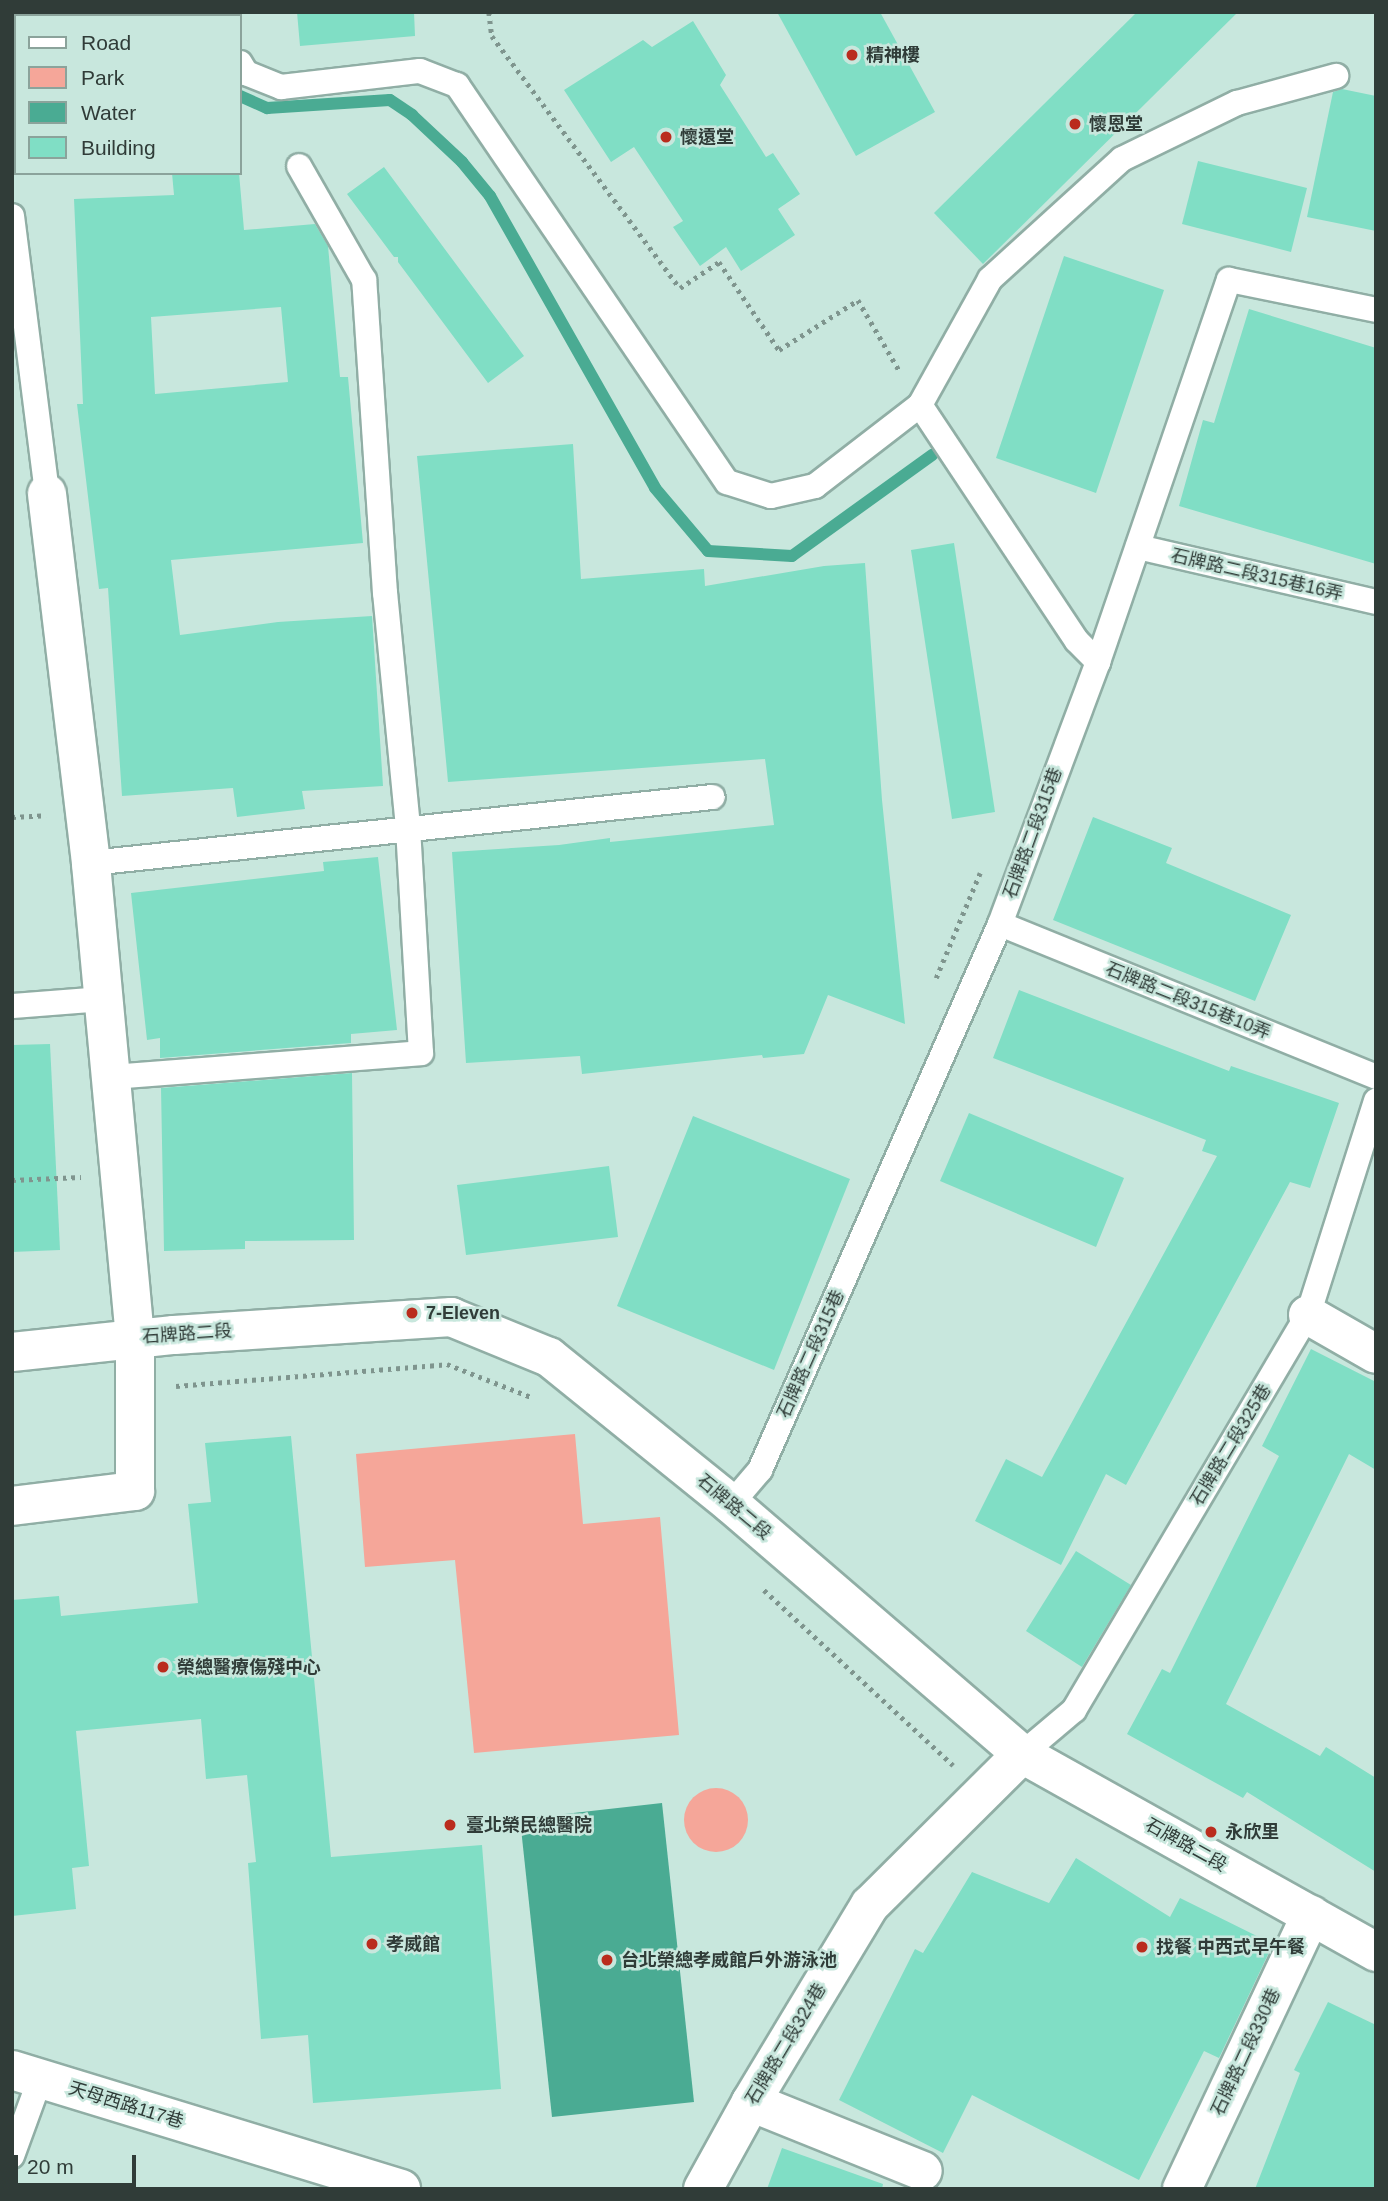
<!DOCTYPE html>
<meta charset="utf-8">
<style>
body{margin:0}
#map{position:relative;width:1388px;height:2201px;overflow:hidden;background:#c8e7dd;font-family:Helvetica,"Noto Sans TC",sans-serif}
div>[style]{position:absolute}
.green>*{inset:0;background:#f5a699}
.round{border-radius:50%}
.water>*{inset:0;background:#4aab93}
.stream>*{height:12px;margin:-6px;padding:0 6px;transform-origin:6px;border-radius:6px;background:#4aab93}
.building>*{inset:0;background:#80dec5}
.path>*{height:4.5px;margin-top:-2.25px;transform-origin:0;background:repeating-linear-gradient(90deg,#7f958e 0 3.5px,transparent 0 8.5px)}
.roads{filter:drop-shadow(2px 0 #90aea5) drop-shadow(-2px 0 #90aea5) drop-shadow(0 2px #90aea5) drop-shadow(0 -2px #90aea5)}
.service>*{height:24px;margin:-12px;padding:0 12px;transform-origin:12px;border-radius:12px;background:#fff}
.minor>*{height:38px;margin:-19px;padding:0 19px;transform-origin:19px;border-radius:19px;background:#fff}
.tertiary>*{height:38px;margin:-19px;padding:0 19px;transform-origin:19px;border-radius:19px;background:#fff}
.dots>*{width:19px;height:19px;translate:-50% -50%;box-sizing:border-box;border:4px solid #c8e7dd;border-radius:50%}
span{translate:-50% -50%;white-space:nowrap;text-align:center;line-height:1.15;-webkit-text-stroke:5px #c8e7dd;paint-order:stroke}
.poi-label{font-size:18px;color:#303c38;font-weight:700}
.left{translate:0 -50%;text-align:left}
.street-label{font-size:18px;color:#303c38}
.frame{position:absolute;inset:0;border:14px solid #303c38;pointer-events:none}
.legend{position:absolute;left:14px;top:14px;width:228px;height:161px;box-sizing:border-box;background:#c8e7dd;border:2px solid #8ba39b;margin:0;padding:9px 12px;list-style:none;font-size:21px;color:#303c38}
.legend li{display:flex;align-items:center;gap:14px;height:35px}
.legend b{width:35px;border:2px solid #8ba39b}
.scale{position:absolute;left:14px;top:2155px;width:122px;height:32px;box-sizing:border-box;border:4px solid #303c38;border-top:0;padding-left:9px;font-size:21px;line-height:24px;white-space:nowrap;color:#303c38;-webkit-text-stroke:5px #c8e7dd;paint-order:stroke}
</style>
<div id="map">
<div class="green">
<div style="clip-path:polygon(575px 1434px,583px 1524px,660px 1517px,679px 1735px,474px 1753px,455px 1560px,365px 1567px,356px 1454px)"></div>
<div class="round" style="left:684px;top:1788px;width:64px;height:64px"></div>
</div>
<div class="water">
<div style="clip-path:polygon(662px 1803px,694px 2102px,552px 2117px,520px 1819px)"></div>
</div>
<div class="stream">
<div style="left:177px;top:12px;width:4px;rotate:63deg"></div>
<div style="left:240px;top:96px;width:30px;rotate:24deg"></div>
<div style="left:267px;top:108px;width:123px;rotate:-3.7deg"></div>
<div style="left:390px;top:100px;width:27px;rotate:34deg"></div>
<div style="left:412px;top:115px;width:69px;rotate:43.2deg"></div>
<div style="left:462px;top:162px;width:44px;rotate:50.5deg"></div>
<div style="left:490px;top:196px;width:335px;rotate:60.5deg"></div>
<div style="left:655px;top:488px;width:82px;rotate:49.9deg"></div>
<div style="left:708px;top:551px;width:84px;rotate:3.4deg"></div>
<div style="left:792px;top:556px;width:173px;rotate:-35.8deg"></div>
</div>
<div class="building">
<div style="clip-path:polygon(297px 12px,414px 12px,415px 36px,300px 46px)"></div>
<div style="clip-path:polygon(777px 12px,880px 12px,935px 112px,856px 156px)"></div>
<div style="clip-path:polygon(1137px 12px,1238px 12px,983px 264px,934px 213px)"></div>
<div style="clip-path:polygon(693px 21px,726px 75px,720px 85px,766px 157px,773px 153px,800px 194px,778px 209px,795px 235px,741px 271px,726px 247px,700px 266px,673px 227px,683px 221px,634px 147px,611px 162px,564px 90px,643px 40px,652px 47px)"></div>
<div style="clip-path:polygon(1342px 89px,1376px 96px,1376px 231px,1307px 217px,1333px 92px)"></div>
<div style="clip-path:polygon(1198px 161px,1307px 188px,1291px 252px,1182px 224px)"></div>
<div style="clip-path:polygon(384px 167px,524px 356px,488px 383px,398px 262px,398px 257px,394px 257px,347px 194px)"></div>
<div style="clip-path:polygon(evenodd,172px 173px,239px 173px,244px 230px,315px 224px,328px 246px,340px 377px,348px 377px,363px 543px,171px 560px,180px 635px,278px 622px,372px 616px,383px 786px,302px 791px,305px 809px,237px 817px,233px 788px,122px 796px,108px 588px,99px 589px,77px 404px,83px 404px,74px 199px,174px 195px,172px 173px,281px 307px,288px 382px,155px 394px,151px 317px,281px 307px)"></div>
<div style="clip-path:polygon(1064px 256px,1164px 290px,1096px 493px,996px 458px)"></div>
<div style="clip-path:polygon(1249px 309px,1376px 348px,1376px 564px,1179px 506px,1203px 420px,1214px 423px)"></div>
<div style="clip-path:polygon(573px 444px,581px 579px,704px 569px,705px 586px,824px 566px,865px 563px,882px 800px,905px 1024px,828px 995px,804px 1054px,763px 1058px,762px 1055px,582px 1074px,580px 1056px,466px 1063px,452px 852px,559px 845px,610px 838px,610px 842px,774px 825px,765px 759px,448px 782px,417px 456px)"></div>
<div style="clip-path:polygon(954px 543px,995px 812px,952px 819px,911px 550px)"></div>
<div style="clip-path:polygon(1093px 817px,1172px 848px,1166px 863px,1291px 915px,1255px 1001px,1053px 920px)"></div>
<div style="clip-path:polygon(378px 857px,397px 1030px,351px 1034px,351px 1043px,160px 1058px,160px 1038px,147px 1040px,131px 893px,324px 871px,323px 862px)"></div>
<div style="clip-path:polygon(1019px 990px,1229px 1071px,1231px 1066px,1339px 1103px,1310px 1188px,1290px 1182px,1126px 1485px,1106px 1474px,1061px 1565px,975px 1521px,1006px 1459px,1042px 1477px,1217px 1156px,1202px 1151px,1206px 1140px,993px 1058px)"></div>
<div style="clip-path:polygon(50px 1044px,60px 1250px,12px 1252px,12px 1045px)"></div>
<div style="clip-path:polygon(352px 1073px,354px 1240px,245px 1241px,245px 1249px,164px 1251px,161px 1088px)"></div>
<div style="clip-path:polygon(969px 1113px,1124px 1178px,1096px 1247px,940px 1181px)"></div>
<div style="clip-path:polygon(693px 1116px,850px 1179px,774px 1370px,617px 1306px)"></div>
<div style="clip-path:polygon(609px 1166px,618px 1237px,466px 1255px,457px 1185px)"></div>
<div style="clip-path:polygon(1311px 1349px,1376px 1382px,1376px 1470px,1349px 1454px,1226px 1704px,1320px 1756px,1326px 1747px,1376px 1778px,1376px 1872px,1247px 1792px,1243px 1798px,1127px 1734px,1162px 1669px,1170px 1673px,1279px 1456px,1262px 1446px)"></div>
<div style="clip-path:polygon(291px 1436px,331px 1857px,482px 1845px,501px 2089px,313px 2103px,308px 2035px,261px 2039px,248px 1863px,256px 1862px,247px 1775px,206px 1779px,201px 1719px,76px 1731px,89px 1866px,72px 1868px,76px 1909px,12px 1916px,12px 1600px,59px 1596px,61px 1616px,198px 1603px,188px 1504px,211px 1502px,205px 1443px)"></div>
<div style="clip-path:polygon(1076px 1551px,1131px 1585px,1082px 1667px,1026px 1631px)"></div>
<div style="clip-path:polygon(1076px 1858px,1170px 1917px,1180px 1898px,1273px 1944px,1219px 2058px,1204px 2051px,1139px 2180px,972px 2095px,943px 2153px,839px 2100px,915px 1949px,923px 1953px,972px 1872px,1049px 1903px)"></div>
<div style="clip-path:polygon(1328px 2002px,1376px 2025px,1376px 2189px,1255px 2189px,1300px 2073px,1294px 2070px)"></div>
<div style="clip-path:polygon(782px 2148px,883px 2184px,882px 2189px,767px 2189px)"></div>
</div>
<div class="path">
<div style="left:489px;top:12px;width:24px;rotate:83deg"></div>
<div style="left:492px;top:36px;width:314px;rotate:53.3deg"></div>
<div style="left:680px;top:288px;width:47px;rotate:-33.7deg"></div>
<div style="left:719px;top:262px;width:107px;rotate:55.7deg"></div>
<div style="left:779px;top:350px;width:93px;rotate:-32.3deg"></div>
<div style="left:858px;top:300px;width:83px;rotate:59.7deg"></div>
<div style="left:12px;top:817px;width:34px;rotate:-3deg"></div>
<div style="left:936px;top:978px;width:114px;rotate:-67.3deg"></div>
<div style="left:12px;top:1180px;width:69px;rotate:-2.5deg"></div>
<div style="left:176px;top:1386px;width:272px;rotate:-4.6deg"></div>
<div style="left:447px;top:1364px;width:90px;rotate:21.4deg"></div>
<div style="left:764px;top:1590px;width:258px;rotate:42.8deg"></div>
</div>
<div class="roads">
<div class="service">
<div style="left:12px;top:21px;width:30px;rotate:84deg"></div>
<div style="left:15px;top:51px;width:36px;rotate:95deg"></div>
<div style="left:240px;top:63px;width:12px;rotate:59deg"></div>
<div style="left:246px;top:73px;width:38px;rotate:22deg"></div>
<div style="left:281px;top:87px;width:140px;rotate:-6.6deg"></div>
<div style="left:420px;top:71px;width:40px;rotate:21deg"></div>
<div style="left:457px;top:85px;width:480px;rotate:55.8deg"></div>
<div style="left:727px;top:482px;width:46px;rotate:17.7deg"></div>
<div style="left:771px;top:496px;width:45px;rotate:-12.8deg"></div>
<div style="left:815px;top:486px;width:133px;rotate:-37.6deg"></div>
<div style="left:920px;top:405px;width:283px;rotate:56.4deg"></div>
<div style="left:1077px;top:641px;width:30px;rotate:45deg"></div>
<div style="left:12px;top:216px;width:280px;rotate:82.8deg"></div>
<div style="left:920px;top:405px;width:144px;rotate:-60.9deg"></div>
<div style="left:990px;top:279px;width:178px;rotate:-42.3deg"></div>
<div style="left:1122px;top:159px;width:128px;rotate:-26deg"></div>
<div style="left:1237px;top:103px;width:103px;rotate:-15.3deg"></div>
<div style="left:1138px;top:547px;width:244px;rotate:13deg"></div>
<div style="left:91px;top:863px;width:625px;rotate:-6.06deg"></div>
<div style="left:1000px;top:924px;width:406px;rotate:22.1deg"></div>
<div style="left:12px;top:1006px;width:92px;rotate:-4.4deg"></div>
<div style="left:111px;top:1077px;width:311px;rotate:-4.4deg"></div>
<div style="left:421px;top:1053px;width:226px;rotate:-93.3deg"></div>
<div style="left:408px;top:827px;width:235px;rotate:-95.6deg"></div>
<div style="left:385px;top:593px;width:314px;rotate:-93.8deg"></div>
<div style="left:364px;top:280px;width:131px;rotate:-119.7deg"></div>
<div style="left:731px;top:1504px;width:45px;rotate:-49.5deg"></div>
<div style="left:760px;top:1470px;width:596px;rotate:-66.27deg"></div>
<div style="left:1000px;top:924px;width:280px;rotate:-69.5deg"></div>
<div style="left:1098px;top:662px;width:404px;rotate:-71.1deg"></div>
<div style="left:1229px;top:280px;width:150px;rotate:11.5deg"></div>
<div style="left:1022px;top:1754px;width:68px;rotate:-40.2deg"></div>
<div style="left:1074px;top:1710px;width:459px;rotate:-59.4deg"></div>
<div style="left:1308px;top:1315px;width:225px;rotate:-72.4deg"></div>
<div style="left:12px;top:2156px;width:82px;rotate:-70deg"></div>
</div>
<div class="minor">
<div style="left:1308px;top:1315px;width:78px;rotate:29.8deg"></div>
<div style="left:12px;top:1506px;width:124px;rotate:-7deg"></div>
<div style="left:135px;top:1491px;width:153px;rotate:-90deg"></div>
<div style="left:135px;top:1338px;width:477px;rotate:-95.3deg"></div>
<div style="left:91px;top:863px;width:372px;rotate:-96.8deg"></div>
<div style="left:12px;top:2070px;width:407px;rotate:17deg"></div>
<div style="left:751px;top:2102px;width:185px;rotate:21.9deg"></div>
<div style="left:703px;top:2189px;width:99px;rotate:-61.1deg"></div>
<div style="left:751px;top:2102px;width:230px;rotate:-58.9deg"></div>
<div style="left:870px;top:1905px;width:214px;rotate:-44.8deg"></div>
<div style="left:1182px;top:2189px;width:303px;rotate:-64.8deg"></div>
</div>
<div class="tertiary">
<div style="left:12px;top:1352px;width:163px;rotate:-6deg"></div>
<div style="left:174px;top:1335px;width:278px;rotate:-3.7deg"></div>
<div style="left:451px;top:1317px;width:106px;rotate:22.2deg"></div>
<div style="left:549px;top:1357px;width:234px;rotate:38.9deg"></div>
<div style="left:731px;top:1504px;width:384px;rotate:40.7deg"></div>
<div style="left:1022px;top:1754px;width:406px;rotate:29.2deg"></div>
</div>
</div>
<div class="dots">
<div style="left:852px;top:55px;background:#ba2c1d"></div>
<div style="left:1075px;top:124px;background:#ba2c1d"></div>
<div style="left:666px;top:137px;background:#ba2c1d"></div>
<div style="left:412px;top:1313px;background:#ba2c1d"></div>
<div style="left:163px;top:1667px;background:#ba2c1d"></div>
<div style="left:450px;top:1825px;background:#ba2c1d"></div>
<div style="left:1211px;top:1832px;background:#ba2c1d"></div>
<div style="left:372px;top:1944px;background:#ba2c1d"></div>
<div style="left:1142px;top:1947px;background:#ba2c1d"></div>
<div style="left:607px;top:1960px;background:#ba2c1d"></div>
</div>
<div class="poi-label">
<span class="left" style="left:866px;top:55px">精神樓</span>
<span class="left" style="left:1089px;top:124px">懷恩堂</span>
<span class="left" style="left:680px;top:137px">懷遠堂</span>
<span class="left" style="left:426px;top:1313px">7-Eleven</span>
<span class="left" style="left:177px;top:1667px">榮總醫療傷殘中心</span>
<span class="left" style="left:466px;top:1825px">臺北榮民總醫院</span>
<span class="left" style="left:1225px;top:1832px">永欣里</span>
<span class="left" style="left:386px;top:1944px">孝威館</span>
<span class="left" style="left:1156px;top:1947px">找餐 中西式早午餐</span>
<span class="left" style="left:621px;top:1960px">台北榮總孝威館戶外游泳池</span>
</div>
<div class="street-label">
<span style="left:1257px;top:575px;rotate:13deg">石牌路二段315巷16弄</span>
<span style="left:1033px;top:833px;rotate:-70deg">石牌路二段315巷</span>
<span style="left:1188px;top:1001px;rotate:22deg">石牌路二段315巷10弄</span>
<span style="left:187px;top:1334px;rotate:-4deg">石牌路二段</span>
<span style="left:811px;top:1354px;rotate:-66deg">石牌路二段315巷</span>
<span style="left:1231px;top:1445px;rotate:-59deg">石牌路二段325巷</span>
<span style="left:734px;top:1507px;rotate:40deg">石牌路二段</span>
<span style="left:1186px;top:1845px;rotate:29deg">石牌路二段</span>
<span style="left:786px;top:2044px;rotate:-59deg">石牌路二段324巷</span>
<span style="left:1246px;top:2052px;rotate:-65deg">石牌路二段330巷</span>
<span style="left:126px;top:2105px;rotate:17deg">天母西路117巷</span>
</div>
<div class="frame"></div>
<ul class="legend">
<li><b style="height:9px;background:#fff"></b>Road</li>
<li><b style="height:19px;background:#f5a699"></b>Park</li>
<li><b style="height:19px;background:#4aab93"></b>Water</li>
<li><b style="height:19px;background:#80dec5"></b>Building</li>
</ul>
<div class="scale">20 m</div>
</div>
